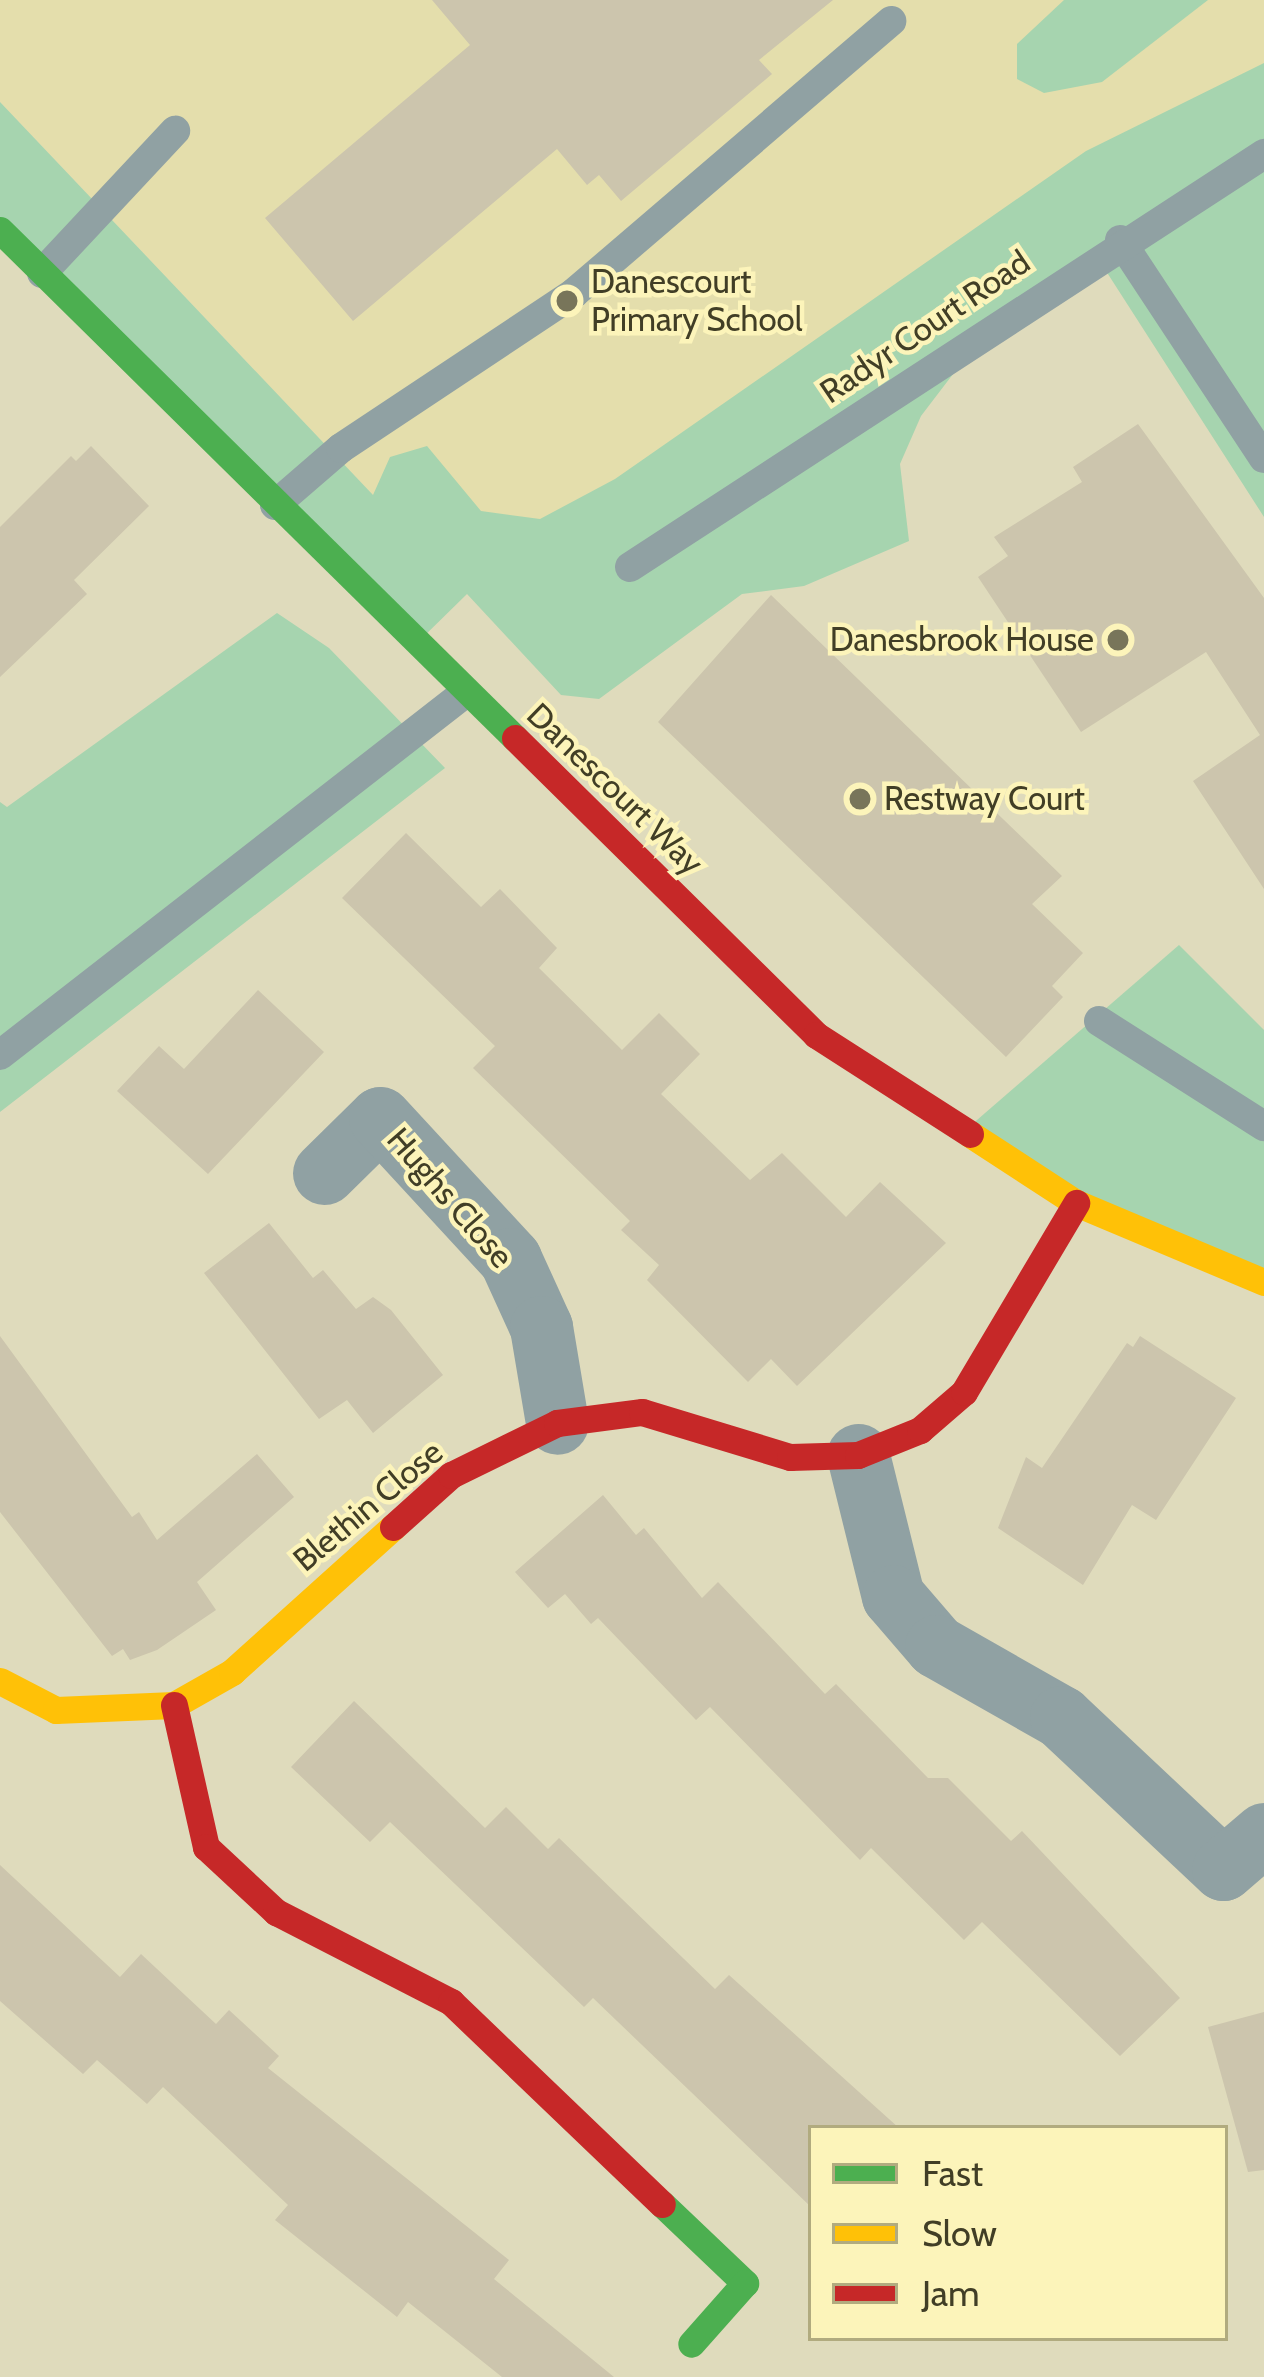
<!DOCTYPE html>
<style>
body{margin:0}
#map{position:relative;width:1264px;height:2377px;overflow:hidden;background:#dfdbbc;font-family:Cabin,sans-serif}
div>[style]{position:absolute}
.built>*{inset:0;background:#e4deac}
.green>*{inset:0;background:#a6d4af}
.building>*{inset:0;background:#ccc5ad}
.lane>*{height:30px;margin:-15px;padding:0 15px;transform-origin:15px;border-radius:15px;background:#90a1a3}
.street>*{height:63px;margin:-31.5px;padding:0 31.5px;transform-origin:31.5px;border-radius:31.5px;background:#90a1a3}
.fast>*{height:27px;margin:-13.5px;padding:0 13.5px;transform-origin:13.5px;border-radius:13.5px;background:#4caf50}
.slow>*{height:27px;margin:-13.5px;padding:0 13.5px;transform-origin:13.5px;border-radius:13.5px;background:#ffc107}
.jam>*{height:27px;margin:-13.5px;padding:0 13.5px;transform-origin:13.5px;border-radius:13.5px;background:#c62828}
.dots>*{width:33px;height:33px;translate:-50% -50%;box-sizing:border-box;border:6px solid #fcf4ba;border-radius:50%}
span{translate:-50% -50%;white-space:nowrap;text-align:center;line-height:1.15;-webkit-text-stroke:9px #fcf4ba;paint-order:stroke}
.poi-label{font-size:33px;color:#413e26}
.left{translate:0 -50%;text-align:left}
.right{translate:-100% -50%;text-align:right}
.street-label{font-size:33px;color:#413e26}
.legend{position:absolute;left:808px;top:2125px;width:420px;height:216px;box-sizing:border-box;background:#fcf4ba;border:3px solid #b1ab7f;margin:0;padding:15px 21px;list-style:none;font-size:36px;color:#413e26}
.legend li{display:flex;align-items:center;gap:24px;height:60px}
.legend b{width:60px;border:3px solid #b1ab7f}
</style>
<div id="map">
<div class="built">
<div style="clip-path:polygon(0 0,1264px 0,1264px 106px,466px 593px,0 102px)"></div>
</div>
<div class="green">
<div style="clip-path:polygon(1064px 0,1208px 0,1102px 82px,1044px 93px,1017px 79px,1017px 44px)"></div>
<div style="clip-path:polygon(1264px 63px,1264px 517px,1106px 271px,963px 361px,921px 416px,900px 464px,909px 541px,804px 586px,742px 594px,599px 699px,561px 695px,467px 594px,416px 644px,0 230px,0 102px,373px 495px,390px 457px,427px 446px,481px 511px,540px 519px,615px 479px,1086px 151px)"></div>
<div style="clip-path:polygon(277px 613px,329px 648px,445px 768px,0 1112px,0 802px,7px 807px)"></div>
<div style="clip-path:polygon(1179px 945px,1264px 1030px,1264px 1282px,962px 1133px)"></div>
</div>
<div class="building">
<div style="clip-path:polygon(432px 0,833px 0,759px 60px,772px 74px,621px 201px,599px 175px,587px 185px,557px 149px,353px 321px,265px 218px,470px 45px)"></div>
<div style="clip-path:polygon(1138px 424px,1264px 598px,1264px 889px,1193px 781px,1260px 735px,1206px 652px,1081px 732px,978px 577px,1008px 556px,994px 537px,1082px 482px,1073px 467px)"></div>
<div style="clip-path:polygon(91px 446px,149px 506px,74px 580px,87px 594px,0 677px,0 527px,71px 456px,76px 461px)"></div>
<div style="clip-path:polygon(771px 595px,1062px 876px,1032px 904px,1083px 953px,1052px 986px,1063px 997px,1006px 1057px,658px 722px)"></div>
<div style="clip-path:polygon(406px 833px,481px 907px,500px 889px,557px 948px,539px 968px,622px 1050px,659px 1013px,700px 1054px,661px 1094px,750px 1180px,782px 1153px,846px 1217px,880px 1182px,946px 1243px,797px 1386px,771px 1359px,748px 1382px,647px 1280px,659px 1265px,621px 1230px,630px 1221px,473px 1068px,495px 1046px,342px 898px)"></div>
<div style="clip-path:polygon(258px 990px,324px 1052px,208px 1174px,117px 1091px,159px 1046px,184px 1069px)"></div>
<div style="clip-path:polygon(269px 1223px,313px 1278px,323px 1270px,356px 1309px,373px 1297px,391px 1310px,443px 1375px,373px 1433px,347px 1400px,319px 1419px,204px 1273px)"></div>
<div style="clip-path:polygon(0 1336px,132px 1517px,139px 1512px,157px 1540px,257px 1454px,294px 1497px,197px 1582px,216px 1610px,157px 1650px,130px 1660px,123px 1649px,112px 1656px,0 1512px)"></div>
<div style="clip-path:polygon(1140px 1336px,1236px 1398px,1156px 1520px,1132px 1505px,1083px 1585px,998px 1528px,1026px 1457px,1042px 1468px,1127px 1343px,1133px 1347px)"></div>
<div style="clip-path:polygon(603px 1495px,636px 1535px,644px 1528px,702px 1598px,718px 1582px,825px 1694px,836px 1684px,928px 1778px,948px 1778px,1011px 1841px,1022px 1831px,1180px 1998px,1120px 2056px,982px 1922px,964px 1940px,871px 1848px,860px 1860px,710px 1707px,696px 1720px,598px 1618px,591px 1624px,565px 1594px,548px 1608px,515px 1572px)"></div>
<div style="clip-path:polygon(354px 1701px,485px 1828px,506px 1807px,548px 1849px,559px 1838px,715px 1989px,729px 1975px,899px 2128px,811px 2128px,811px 2207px,593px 1998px,584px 2007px,390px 1822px,370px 1842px,291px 1767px)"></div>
<div style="clip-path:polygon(0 1865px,120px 1977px,141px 1954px,216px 2024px,229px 2010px,279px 2056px,268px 2068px,509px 2260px,494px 2279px,614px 2377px,502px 2377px,408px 2302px,397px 2317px,275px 2220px,288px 2205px,163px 2087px,147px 2104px,97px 2060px,83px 2074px,0 2001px)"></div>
<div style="clip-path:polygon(1264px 2012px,1264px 2170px,1248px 2172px,1208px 2027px)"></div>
</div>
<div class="lane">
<div style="left:1120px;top:240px;width:261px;rotate:56.6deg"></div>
<div style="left:42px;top:273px;width:195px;rotate:-46.9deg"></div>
<div style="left:275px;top:505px;width:87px;rotate:-40.8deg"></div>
<div style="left:341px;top:448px;width:280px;rotate:-33.6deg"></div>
<div style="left:574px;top:293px;width:418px;rotate:-40.6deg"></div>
<div style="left:630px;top:567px;width:757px;rotate:-33.08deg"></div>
<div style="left:1099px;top:1021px;width:196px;rotate:32.5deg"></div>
<div style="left:0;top:1055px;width:589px;rotate:-37.9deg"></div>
</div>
<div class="street">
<div style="left:324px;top:1173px;width:78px;rotate:-44.5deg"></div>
<div style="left:380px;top:1118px;width:192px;rotate:47.3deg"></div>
<div style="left:510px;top:1259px;width:75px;rotate:65.5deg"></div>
<div style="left:541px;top:1327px;width:97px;rotate:80.5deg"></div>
<div style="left:858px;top:1455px;width:145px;rotate:76.1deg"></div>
<div style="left:893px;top:1596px;width:66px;rotate:49.3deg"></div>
<div style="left:936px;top:1646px;width:144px;rotate:29.6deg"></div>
<div style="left:1061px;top:1717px;width:222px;rotate:43.2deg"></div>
<div style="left:1223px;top:1869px;width:54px;rotate:-40.5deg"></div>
</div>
<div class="fast">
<div style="left:0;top:230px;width:723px;rotate:44.61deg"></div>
<div style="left:662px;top:2204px;width:115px;rotate:43.6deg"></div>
<div style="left:745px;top:2283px;width:81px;rotate:131.5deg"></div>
</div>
<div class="slow">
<div style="left:970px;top:1134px;width:126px;rotate:33.1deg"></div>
<div style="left:1076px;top:1203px;width:204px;rotate:22.8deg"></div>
<div style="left:0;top:1681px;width:63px;rotate:27.4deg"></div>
<div style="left:56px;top:1710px;width:118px;rotate:-2.4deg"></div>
<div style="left:174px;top:1705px;width:67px;rotate:-29.6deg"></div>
<div style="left:232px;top:1672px;width:217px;rotate:-42deg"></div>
</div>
<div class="jam">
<div style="left:515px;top:738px;width:423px;rotate:44.6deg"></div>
<div style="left:816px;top:1035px;width:183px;rotate:32.7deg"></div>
<div style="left:393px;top:1527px;width:78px;rotate:-41.9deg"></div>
<div style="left:451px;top:1475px;width:118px;rotate:-26.1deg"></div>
<div style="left:557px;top:1423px;width:86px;rotate:-7.4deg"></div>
<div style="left:642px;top:1412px;width:155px;rotate:16.9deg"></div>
<div style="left:790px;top:1457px;width:68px;rotate:-1.7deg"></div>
<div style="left:858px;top:1455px;width:67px;rotate:-22deg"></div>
<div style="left:920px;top:1430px;width:58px;rotate:-40.8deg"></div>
<div style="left:964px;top:1392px;width:220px;rotate:-59.3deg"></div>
<div style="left:174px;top:1705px;width:146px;rotate:77.3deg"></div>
<div style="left:206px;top:1847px;width:96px;rotate:42.9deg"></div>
<div style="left:276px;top:1912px;width:197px;rotate:27.2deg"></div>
<div style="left:451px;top:2002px;width:292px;rotate:43.8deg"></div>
</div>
<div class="dots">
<div style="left:567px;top:301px;background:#78755a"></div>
<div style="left:1118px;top:640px;background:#78755a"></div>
<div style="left:860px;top:799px;background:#78755a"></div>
</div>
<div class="poi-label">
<span class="left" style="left:591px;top:301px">Danescourt<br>Primary School</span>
<span class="right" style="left:1094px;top:640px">Danesbrook House</span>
<span class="left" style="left:884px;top:799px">Restway Court</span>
</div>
<div class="street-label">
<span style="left:925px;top:327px;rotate:-34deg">Radyr Court Road</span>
<span style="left:615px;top:789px;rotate:44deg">Danescourt Way</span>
<span style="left:450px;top:1198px;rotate:49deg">Hughs Close</span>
<span style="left:368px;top:1506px;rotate:-40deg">Blethin Close</span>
</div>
<ul class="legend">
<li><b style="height:15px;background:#4caf50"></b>Fast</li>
<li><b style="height:15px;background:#ffc107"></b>Slow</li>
<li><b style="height:15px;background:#c62828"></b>Jam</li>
</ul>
</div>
